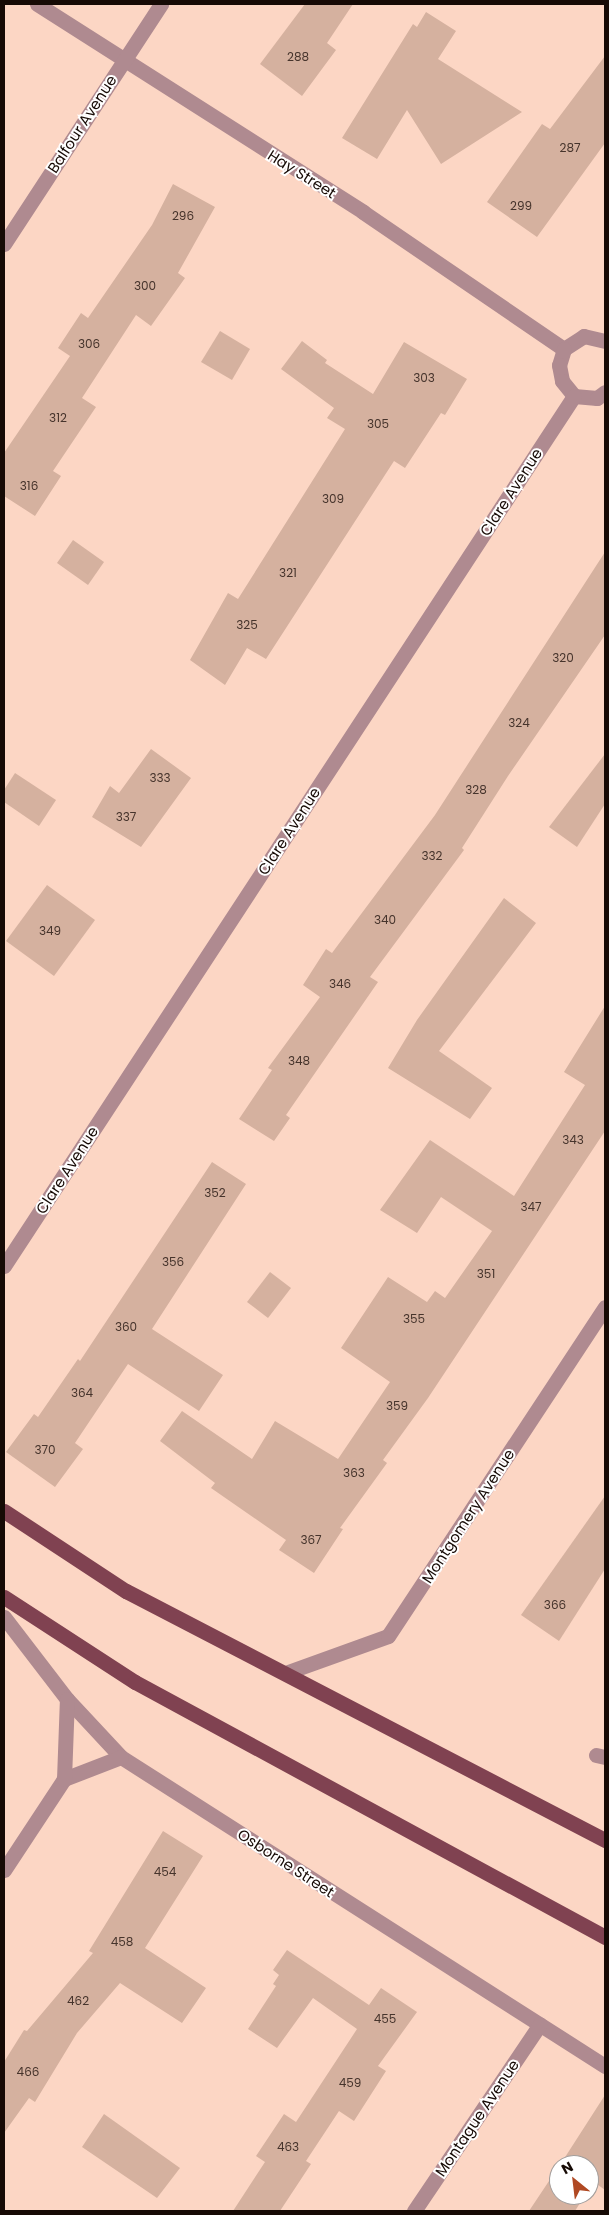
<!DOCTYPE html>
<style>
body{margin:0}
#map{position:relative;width:609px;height:2215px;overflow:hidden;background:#fcd6c4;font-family:Poppins,sans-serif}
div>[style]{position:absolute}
.building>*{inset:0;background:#d5b19f}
.minor>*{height:15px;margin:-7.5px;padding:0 7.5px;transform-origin:7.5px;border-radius:7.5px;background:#af8a90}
.major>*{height:15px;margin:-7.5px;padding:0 7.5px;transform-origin:7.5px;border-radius:7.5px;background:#804251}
span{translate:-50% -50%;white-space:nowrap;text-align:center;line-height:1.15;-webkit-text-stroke:4px #fff;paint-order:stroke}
.number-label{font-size:12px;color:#46342c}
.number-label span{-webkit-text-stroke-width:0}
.street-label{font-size:15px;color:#160a05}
.frame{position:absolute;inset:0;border:5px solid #160a05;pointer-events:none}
.north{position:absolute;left:549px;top:2155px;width:50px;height:50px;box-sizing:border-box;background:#fff;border:1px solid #a29d9b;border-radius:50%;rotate:331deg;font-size:14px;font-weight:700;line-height:20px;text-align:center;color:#160a05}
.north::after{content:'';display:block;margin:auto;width:18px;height:22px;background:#b04923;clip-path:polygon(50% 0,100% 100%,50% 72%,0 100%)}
</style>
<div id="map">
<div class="building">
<div style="clip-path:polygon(305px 4px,353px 4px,327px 43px,336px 50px,302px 96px,260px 64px)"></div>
<div style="clip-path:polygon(426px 12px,456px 31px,438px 59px,522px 112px,441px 164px,407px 110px,377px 159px,342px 138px,413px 24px,417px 27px)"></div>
<div style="clip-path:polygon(605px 56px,605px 143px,537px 237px,487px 202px,542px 124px,550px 129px)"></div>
<div style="clip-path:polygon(173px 184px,215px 207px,178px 273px,185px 278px,151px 326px,136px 315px,82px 398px,96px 407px,53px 471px,61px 476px,35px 516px,4px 496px,4px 453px,70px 356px,58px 348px,81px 313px,88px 318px,152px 225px)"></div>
<div style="clip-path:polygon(220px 331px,250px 349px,232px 380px,201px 362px)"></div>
<div style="clip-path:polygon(302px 341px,327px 360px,325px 363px,373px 394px,404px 342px,467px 379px,445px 415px,441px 413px,405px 468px,394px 461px,266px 659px,247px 648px,225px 685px,190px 660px,228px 593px,238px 599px,345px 429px,327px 418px,334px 408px,281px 369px)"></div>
<div style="clip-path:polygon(73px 540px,104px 562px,88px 585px,57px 563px)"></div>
<div style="clip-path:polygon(605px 552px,605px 635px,508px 776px,462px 848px,464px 850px,370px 977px,378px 982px,286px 1115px,290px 1118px,274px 1141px,239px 1119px,272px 1070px,268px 1068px,320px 997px,303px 985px,326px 949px,332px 953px,435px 815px)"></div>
<div style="clip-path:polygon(151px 749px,191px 778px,141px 847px,92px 817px,110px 786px,119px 793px)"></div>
<div style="clip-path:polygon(605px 754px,605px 804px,577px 847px,549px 827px)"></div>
<div style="clip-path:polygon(15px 773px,56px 800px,39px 826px,4px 802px,4px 790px)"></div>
<div style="clip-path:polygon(47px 885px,95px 920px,54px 976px,6px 941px)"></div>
<div style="clip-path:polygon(504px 898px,536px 923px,439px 1051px,492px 1088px,470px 1119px,388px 1068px,417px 1020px)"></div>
<div style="clip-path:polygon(605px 1006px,605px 1131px,428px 1398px,383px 1460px,387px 1463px,340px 1528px,343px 1529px,314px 1573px,279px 1550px,286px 1540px,211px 1488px,215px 1483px,160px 1441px,182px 1411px,252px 1459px,275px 1421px,338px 1459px,390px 1382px,341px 1348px,388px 1277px,427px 1302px,435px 1291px,445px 1298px,492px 1231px,441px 1197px,417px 1233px,380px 1210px,430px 1140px,514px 1196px,585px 1085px,564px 1072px)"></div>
<div style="clip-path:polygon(212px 1162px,246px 1184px,152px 1329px,223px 1375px,199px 1411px,128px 1364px,75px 1443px,83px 1449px,55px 1487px,6px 1452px,34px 1414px,38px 1417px,78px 1359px,80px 1361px)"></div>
<div style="clip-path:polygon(270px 1272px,291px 1288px,268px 1318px,247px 1302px)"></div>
<div style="clip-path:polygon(605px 1496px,605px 1569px,559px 1641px,521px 1615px)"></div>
<div style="clip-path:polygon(163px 1831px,203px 1856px,145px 1948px,206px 1988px,182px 2023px,120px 1983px,77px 2033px,35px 2102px,29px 2098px,4px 2133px,4px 2062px,24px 2030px,27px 2031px,93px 1953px,89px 1951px)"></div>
<div style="clip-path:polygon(287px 1950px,369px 2005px,381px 1988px,417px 2012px,378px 2066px,386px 2071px,354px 2121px,339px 2111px,306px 2161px,311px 2164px,280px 2211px,233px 2211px,265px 2162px,256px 2156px,284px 2114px,296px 2122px,357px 2029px,313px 1998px,277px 2048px,248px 2029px,276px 1986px,273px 1984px,279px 1975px,273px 1970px)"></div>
<div style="clip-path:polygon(605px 2095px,605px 2190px,594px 2182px,589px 2189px,589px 2165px,560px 2165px)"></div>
<div style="clip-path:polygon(104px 2114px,180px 2168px,157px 2198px,82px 2147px)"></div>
<div style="clip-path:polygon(559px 2166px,559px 2195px,585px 2195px,575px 2211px,529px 2211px)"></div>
</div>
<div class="minor">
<div style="left:37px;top:4px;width:387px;rotate:32.5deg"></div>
<div style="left:363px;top:212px;width:243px;rotate:34.3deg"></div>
<div style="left:4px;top:244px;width:287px;rotate:-56.8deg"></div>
<div style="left:605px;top:341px;width:22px;rotate:-167deg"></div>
<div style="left:584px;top:336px;width:24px;rotate:147deg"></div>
<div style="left:564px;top:349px;width:17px;rotate:107deg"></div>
<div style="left:559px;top:365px;width:16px;rotate:79deg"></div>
<div style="left:562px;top:381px;width:19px;rotate:51deg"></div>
<div style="left:574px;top:396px;width:23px;rotate:5deg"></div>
<div style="left:597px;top:398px;width:10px;rotate:-37deg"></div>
<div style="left:4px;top:1266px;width:1040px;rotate:-56.77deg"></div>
<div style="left:4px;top:1617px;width:103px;rotate:52.5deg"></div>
<div style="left:67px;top:1699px;width:79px;rotate:47deg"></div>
<div style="left:121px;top:1757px;width:574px;rotate:32.56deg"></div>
<div style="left:288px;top:1672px;width:106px;rotate:-19.8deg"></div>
<div style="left:388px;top:1636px;width:394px;rotate:-56.6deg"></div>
<div style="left:596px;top:1755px;width:9px;rotate:13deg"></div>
<div style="left:64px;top:1779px;width:61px;rotate:-21.1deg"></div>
<div style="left:4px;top:1870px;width:109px;rotate:-56.6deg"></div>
<div style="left:64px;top:1779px;width:80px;rotate:-87.9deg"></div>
<div style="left:414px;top:2211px;width:225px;rotate:-56deg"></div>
</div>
<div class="major">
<div style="left:4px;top:1511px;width:146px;rotate:33.3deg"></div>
<div style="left:126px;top:1591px;width:540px;rotate:27.47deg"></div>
<div style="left:4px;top:1597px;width:156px;rotate:33deg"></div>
<div style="left:135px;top:1682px;width:535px;rotate:28.48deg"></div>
</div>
<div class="number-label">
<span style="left:298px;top:57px">288</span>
<span style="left:570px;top:148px">287</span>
<span style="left:521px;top:206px">299</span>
<span style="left:183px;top:216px">296</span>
<span style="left:145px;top:286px">300</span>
<span style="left:89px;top:344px">306</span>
<span style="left:424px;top:378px">303</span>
<span style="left:58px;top:418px">312</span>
<span style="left:378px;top:424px">305</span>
<span style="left:29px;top:486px">316</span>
<span style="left:333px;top:499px">309</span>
<span style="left:288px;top:573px">321</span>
<span style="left:247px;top:625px">325</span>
<span style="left:563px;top:658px">320</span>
<span style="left:519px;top:723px">324</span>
<span style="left:160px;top:778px">333</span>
<span style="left:476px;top:790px">328</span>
<span style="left:126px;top:817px">337</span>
<span style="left:432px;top:856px">332</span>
<span style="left:385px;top:920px">340</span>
<span style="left:50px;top:931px">349</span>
<span style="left:340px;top:984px">346</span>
<span style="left:299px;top:1061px">348</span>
<span style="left:573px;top:1140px">343</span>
<span style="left:215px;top:1193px">352</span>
<span style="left:531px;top:1207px">347</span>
<span style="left:173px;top:1262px">356</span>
<span style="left:486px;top:1274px">351</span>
<span style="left:414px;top:1319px">355</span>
<span style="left:126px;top:1327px">360</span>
<span style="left:82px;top:1393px">364</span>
<span style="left:397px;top:1406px">359</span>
<span style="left:45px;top:1450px">370</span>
<span style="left:354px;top:1473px">363</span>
<span style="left:311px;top:1540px">367</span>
<span style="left:555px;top:1605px">366</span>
<span style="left:165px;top:1872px">454</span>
<span style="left:122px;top:1942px">458</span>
<span style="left:78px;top:2001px">462</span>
<span style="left:385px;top:2019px">455</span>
<span style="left:28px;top:2072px">466</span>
<span style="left:350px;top:2083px">459</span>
<span style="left:288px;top:2147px">463</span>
</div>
<div class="street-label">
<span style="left:82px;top:124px;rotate:-57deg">Balfour Avenue</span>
<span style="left:302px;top:174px;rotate:32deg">Hay Street</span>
<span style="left:511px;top:492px;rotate:-57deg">Clare Avenue</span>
<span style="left:289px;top:831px;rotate:-57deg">Clare Avenue</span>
<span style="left:67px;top:1170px;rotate:-57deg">Clare Avenue</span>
<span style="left:468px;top:1516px;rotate:-57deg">Montgomery Avenue</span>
<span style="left:286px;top:1863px;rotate:33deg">Osborne Street</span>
<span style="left:477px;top:2118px;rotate:-56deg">Montague Avenue</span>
</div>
<div class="frame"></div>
<div class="north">N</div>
</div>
